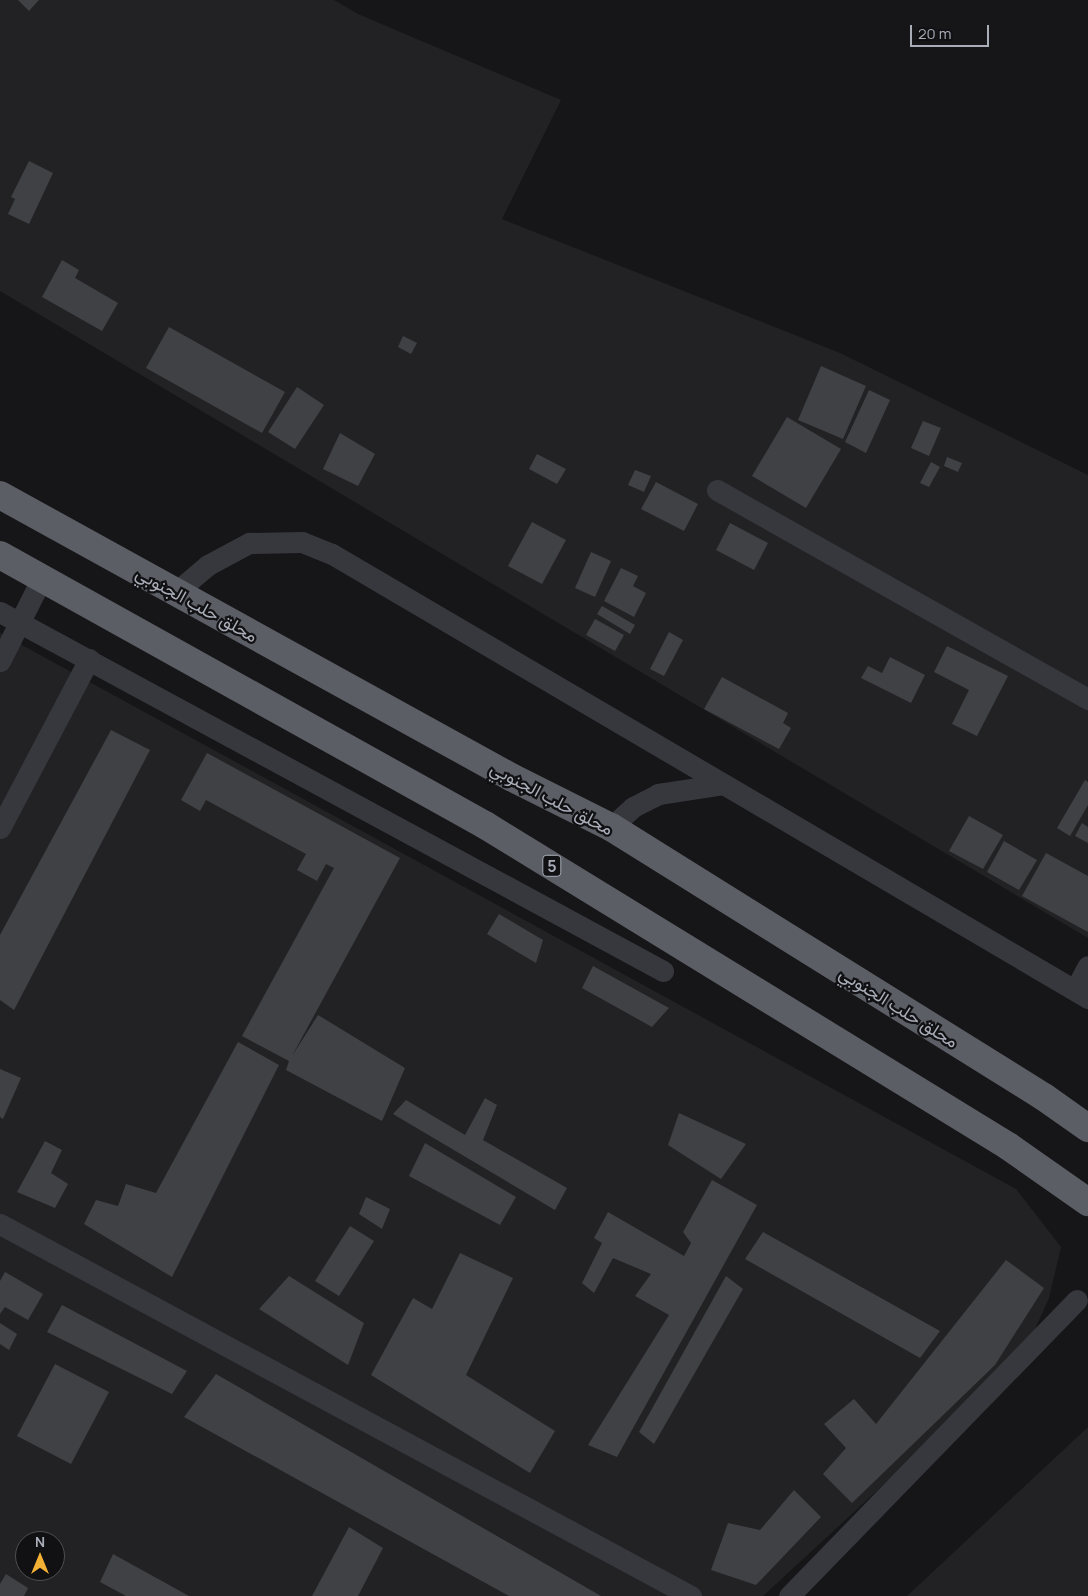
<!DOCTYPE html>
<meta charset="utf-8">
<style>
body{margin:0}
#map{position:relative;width:1088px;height:1596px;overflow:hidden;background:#161618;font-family:Manrope,Vazirmatn,sans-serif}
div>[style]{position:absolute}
.built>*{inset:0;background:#222225}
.building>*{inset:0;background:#404145}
.minor>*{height:21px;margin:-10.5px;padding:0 10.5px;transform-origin:10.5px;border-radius:10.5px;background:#37383d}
.trunk>*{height:28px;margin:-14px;padding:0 14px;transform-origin:14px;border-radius:14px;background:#5b5e65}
span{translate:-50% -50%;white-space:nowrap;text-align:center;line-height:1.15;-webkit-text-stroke:4.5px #111113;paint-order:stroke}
.shield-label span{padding:1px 4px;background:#111113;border:1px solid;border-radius:4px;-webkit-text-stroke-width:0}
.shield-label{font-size:16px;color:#a8adb8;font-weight:700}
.street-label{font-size:18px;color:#a8adb8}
.north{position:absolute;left:15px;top:1531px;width:50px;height:50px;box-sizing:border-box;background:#111113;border:1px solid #4d4f55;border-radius:50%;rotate:0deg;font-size:14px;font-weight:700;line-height:20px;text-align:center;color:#a8adb8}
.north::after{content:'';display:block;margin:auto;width:18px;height:22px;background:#f2b134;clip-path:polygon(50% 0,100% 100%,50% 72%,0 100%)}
.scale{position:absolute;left:910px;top:25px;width:79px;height:22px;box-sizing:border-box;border:2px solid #a8adb8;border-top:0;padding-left:6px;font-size:15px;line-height:18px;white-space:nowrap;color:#a8adb8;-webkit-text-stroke:4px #111113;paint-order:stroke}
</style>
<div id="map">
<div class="built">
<div style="clip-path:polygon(0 0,334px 0,358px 14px,561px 100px,502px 219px,840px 353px,1088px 475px,1088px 938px,0 291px)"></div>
<div style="clip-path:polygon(evenodd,0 633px,1016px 1189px,1061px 1247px,1049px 1298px,1023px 1356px,763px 1596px,0 1596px,0 633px,25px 1541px,55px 1541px,55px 1571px,25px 1571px,25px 1541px)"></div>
<div style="clip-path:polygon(1088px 1427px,1088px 1596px,907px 1596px)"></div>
</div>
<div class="building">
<div style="clip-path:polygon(18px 0,39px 0,29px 11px)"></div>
<div style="clip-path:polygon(29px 161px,53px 173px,29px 224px,8px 214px,15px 199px,11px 197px)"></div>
<div style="clip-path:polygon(62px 260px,79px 270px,75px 278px,118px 303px,102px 331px,42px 297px)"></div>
<div style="clip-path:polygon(169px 327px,285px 392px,262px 433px,146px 368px)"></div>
<div style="clip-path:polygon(403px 336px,417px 343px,411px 354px,398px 347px)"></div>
<div style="clip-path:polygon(821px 366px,866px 386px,843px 439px,798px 420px)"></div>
<div style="clip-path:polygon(297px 387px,324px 405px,295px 449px,268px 432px)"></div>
<div style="clip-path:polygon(869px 390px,890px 400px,866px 453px,845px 442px)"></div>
<div style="clip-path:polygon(787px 417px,841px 449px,806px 508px,752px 476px)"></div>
<div style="clip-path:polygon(923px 421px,941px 428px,929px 456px,911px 448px)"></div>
<div style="clip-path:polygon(340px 433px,375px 454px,358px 486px,323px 469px)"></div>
<div style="clip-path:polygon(537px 454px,566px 469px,557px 484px,529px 469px)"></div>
<div style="clip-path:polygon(947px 457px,962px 463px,958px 472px,944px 466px)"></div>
<div style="clip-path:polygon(931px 462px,940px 467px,929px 487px,920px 483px)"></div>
<div style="clip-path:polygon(635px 470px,651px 476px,644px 492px,628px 485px)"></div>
<div style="clip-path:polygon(656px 482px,698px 504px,684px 531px,641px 509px)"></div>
<div style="clip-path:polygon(532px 522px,566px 540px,542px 584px,508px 566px)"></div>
<div style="clip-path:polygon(730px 523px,768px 543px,754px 570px,716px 550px)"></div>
<div style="clip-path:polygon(591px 552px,611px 561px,595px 597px,575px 588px)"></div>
<div style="clip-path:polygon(621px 568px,638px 576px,633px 586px,646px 593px,634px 617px,604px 601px)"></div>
<div style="clip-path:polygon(602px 606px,635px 625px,630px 634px,597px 614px)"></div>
<div style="clip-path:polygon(595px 619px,624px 635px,615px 651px,586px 635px)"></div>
<div style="clip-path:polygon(669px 632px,683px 640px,664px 676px,650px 669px)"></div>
<div style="clip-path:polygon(947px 646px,1008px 676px,977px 736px,952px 724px,969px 690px,934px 672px)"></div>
<div style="clip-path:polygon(890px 657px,925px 675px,911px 703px,861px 678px,868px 666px,882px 673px)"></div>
<div style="clip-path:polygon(722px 677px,788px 713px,783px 723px,791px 728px,779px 749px,704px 709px)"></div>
<div style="clip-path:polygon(111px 730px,150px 750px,14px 1010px,0 1000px,0 935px)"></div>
<div style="clip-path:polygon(207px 753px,400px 858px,292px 1056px,318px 1015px,405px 1068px,382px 1121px,286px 1070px,289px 1061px,242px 1036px,334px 868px,326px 864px,317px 881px,297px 870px,306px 854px,206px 800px,200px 811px,181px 800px)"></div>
<div style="clip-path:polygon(1085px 780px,1088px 782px,1088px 805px,1070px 836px,1057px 828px)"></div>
<div style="clip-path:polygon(969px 816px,1003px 835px,983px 869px,949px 851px)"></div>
<div style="clip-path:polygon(1082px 823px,1088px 827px,1088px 843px,1075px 836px)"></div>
<div style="clip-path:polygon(1004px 841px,1037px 860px,1019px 890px,987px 872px)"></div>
<div style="clip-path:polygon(1046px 853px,1088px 876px,1088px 932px,1022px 896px)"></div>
<div style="clip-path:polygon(499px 914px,543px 940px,536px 963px,487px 934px)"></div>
<div style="clip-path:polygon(593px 966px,669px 1008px,652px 1027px,582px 988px)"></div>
<div style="clip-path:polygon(238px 1042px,279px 1065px,172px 1277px,84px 1224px,96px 1200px,118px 1206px,126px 1184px,156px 1193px)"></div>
<div style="clip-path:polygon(0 1069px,21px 1078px,3px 1119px,0 1117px)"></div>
<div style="clip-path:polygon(485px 1098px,497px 1105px,483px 1140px,567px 1188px,555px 1210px,393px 1114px,406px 1100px,465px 1135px)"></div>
<div style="clip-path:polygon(679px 1113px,746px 1144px,721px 1179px,668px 1145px)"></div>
<div style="clip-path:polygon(45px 1141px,62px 1150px,51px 1173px,68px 1184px,55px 1208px,17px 1192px)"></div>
<div style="clip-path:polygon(425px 1143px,516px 1197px,500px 1225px,409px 1176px)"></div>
<div style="clip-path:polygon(712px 1180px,757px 1205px,617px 1457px,588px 1445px,669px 1315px,635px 1296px,651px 1274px,613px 1258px,594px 1293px,582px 1283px,602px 1243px,594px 1238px,608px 1212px,684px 1256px,691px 1243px,683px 1232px)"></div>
<div style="clip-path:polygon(366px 1197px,390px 1209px,382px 1229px,359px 1214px)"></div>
<div style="clip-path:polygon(350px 1226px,374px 1241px,339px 1296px,315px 1281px)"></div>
<div style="clip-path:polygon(763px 1232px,940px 1331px,920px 1358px,745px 1259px)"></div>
<div style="clip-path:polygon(460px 1253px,513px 1278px,466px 1375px,555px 1431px,530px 1473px,371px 1375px,413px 1298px,432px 1309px)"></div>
<div style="clip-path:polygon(1006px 1260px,1044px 1288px,995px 1365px,852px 1503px,823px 1474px,846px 1448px,824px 1424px,854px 1399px,876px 1424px)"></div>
<div style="clip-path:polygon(5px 1272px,43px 1294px,28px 1320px,5px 1307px,0 1314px,0 1281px)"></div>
<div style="clip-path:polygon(289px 1276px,364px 1323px,348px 1365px,259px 1309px)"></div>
<div style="clip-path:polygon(726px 1276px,743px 1289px,654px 1444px,639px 1432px)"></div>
<div style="clip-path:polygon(62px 1305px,187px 1371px,172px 1394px,47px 1332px)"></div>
<div style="clip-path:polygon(0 1323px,17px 1334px,9px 1350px,0 1344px)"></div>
<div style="clip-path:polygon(55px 1364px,109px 1392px,71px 1464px,17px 1436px)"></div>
<div style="clip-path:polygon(216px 1374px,601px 1596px,509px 1596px,184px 1417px)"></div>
<div style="clip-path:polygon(794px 1490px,821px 1517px,756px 1585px,711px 1570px,728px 1523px,760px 1530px)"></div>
<div style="clip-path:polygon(349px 1527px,383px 1548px,358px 1596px,312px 1596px)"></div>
<div style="clip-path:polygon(113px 1554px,189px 1596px,126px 1596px,100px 1582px)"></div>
<div style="clip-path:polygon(6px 1574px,28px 1588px,24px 1596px,0 1596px,0 1584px)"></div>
</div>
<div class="minor">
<div style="left:717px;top:490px;width:426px;rotate:29.4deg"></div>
<div style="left:176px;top:592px;width:42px;rotate:-40.2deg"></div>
<div style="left:208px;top:565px;width:47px;rotate:-28.2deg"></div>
<div style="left:249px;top:543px;width:53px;rotate:-1.1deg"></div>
<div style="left:302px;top:542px;width:32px;rotate:22deg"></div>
<div style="left:332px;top:554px;width:877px;rotate:30.43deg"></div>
<div style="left:0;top:612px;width:754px;rotate:28.43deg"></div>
<div style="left:0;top:661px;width:93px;rotate:-63.2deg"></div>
<div style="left:611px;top:827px;width:30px;rotate:-42deg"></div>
<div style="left:633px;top:807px;width:28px;rotate:-27deg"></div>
<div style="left:658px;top:794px;width:66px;rotate:-8.7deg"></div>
<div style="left:0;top:828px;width:191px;rotate:-62.2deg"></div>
<div style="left:1075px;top:990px;width:27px;rotate:-62deg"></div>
<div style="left:0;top:1224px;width:785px;rotate:28.3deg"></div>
<div style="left:789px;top:1596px;width:413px;rotate:-45.8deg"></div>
</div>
<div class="trunk">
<div style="left:0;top:495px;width:584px;rotate:28.89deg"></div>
<div style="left:511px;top:777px;width:112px;rotate:26.6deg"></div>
<div style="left:611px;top:827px;width:510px;rotate:31.95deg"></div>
<div style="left:1044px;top:1097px;width:54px;rotate:35.2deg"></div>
<div style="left:0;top:555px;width:555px;rotate:29.1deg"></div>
<div style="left:485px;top:825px;width:614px;rotate:31.54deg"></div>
<div style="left:1008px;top:1146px;width:98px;rotate:35deg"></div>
</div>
<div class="shield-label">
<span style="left:552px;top:866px">5</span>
</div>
<div class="street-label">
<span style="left:197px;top:604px;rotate:29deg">محلق حلب الجنوبي</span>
<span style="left:552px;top:798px;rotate:28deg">محلق حلب الجنوبي</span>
<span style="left:899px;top:1007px;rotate:32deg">محلق حلب الجنوبي</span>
</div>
<div class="north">N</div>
<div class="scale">20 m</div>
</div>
